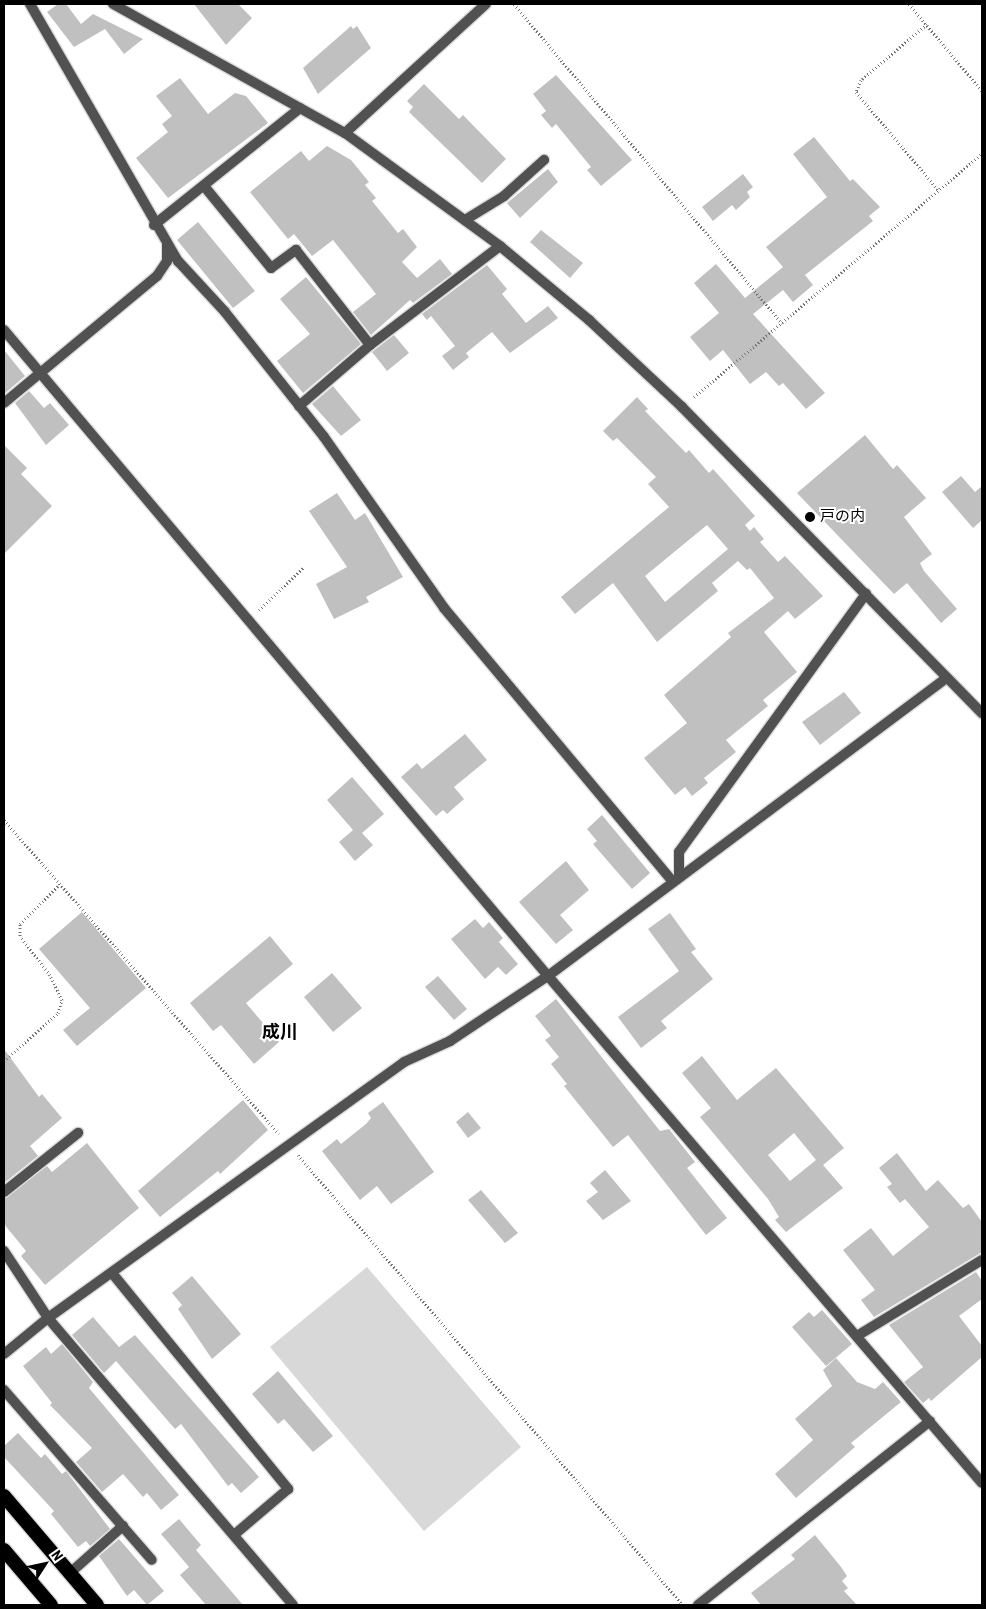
<!DOCTYPE html>
<meta charset="utf-8">
<style>
body{margin:0}
#map{position:relative;width:986px;height:1609px;overflow:hidden;background:#fff;font-family:"Roboto Condensed","Noto Sans JP",sans-serif}
div>[style]{position:absolute}
.green>*{inset:0;background:#d8d8d8}
.building>*{inset:0;background:#c0c0c0}
.path>*{height:3px;margin-top:-1.5px;transform-origin:0;background:repeating-linear-gradient(90deg,#737373 0 1px,transparent 0 3.5px)}
.roads{filter:drop-shadow(1px 0 #dbdbdb) drop-shadow(-1px 0 #dbdbdb) drop-shadow(0 1px #dbdbdb) drop-shadow(0 -1px #dbdbdb)}
.service>*{height:10px;margin:-5px;padding:0 5px;transform-origin:5px;border-radius:5px;background:#515151}
.minor>*{height:10px;margin:-5px;padding:0 5px;transform-origin:5px;border-radius:5px;background:#515151}
.tertiary>*{height:10px;margin:-5px;padding:0 5px;transform-origin:5px;border-radius:5px;background:#515151}
.trunk>*{height:14px;margin:-7px;padding:0 7px;transform-origin:7px;border-radius:7px;background:#000}
.dots>*{width:14px;height:14px;translate:-50% -50%;box-sizing:border-box;border:2px solid #fff;border-radius:50%}
span{translate:-50% -50%;white-space:nowrap;text-align:center;line-height:1.15;-webkit-text-stroke:4px #fff;paint-order:stroke}
.poi-label{font-size:15px;color:#000}
.left{translate:0 -50%;text-align:left}
.quarter-label{font-size:18px;color:#000;font-weight:700}
.frame{position:absolute;inset:0;border:5px solid #000;pointer-events:none}
.north{position:absolute;left:20px;top:1539px;width:50px;height:50px;-webkit-text-stroke:4px #fff;paint-order:stroke;rotate:55deg;font-size:14px;font-weight:700;line-height:20px;text-align:center;color:#000}
.north::after{content:'';display:block;margin:auto;width:18px;height:22px;background:#000;clip-path:polygon(50% 0,100% 100%,50% 72%,0 100%)}
</style>
<div id="map">
<div class="green">
<div style="clip-path:polygon(367px 1267px,521px 1447px,424px 1531px,270px 1347px)"></div>
</div>
<div class="building">
<div style="clip-path:polygon(58px 4px,66px 4px,81px 24px,93px 14px,143px 39px,124px 54px,105px 29px,74px 47px,47px 12px)"></div>
<div style="clip-path:polygon(194px 4px,238px 4px,252px 18px,226px 45px)"></div>
<div style="clip-path:polygon(351px 26px,353px 29px,357px 26px,371px 48px,318px 94px,303px 68px)"></div>
<div style="clip-path:polygon(556px 75px,632px 160px,601px 186px,587px 170px,591px 167px,556px 124px,552px 128px,541px 115px,546px 111px,533px 94px)"></div>
<div style="clip-path:polygon(180px 78px,208px 114px,235px 93px,246px 96px,268px 123px,168px 198px,136px 158px,168px 132px,162px 124px,172px 116px,156px 96px)"></div>
<div style="clip-path:polygon(424px 84px,459px 119px,463px 115px,506px 159px,482px 183px,409px 112px,413px 107px,407px 101px)"></div>
<div style="clip-path:polygon(814px 137px,850px 181px,853px 179px,880px 207px,869px 216px,873px 221px,805px 275px,813px 285px,793px 302px,783px 290px,753px 314px,825px 393px,806px 409px,783px 383px,779px 386px,766px 372px,750px 384px,723px 350px,710px 361px,690px 337px,719px 313px,694px 283px,716px 264px,745px 298px,783px 267px,766px 247px,827px 197px,793px 154px)"></div>
<div style="clip-path:polygon(327px 146px,351px 160px,369px 182px,365px 185px,376px 198px,372px 201px,398px 233px,403px 229px,417px 247px,402px 262px,417px 278px,440px 259px,452px 274px,413px 303px,410px 300px,371px 335px,353px 312px,376px 294px,333px 240px,312px 256px,294px 234px,288px 239px,250px 192px,301px 151px,309px 161px)"></div>
<div style="clip-path:polygon(548px 169px,558px 182px,520px 218px,507px 203px)"></div>
<div style="clip-path:polygon(743px 174px,753px 187px,747px 192px,750px 197px,736px 210px,732px 205px,713px 221px,702px 207px)"></div>
<div style="clip-path:polygon(198px 222px,255px 291px,233px 308px,177px 240px)"></div>
<div style="clip-path:polygon(541px 230px,583px 263px,570px 278px,530px 242px)"></div>
<div style="clip-path:polygon(487px 265px,507px 289px,502px 294px,526px 323px,548px 306px,558px 318px,510px 353px,492px 332px,466px 353px,469px 357px,453px 370px,442px 356px,455px 346px,431px 316px,427px 320px,422px 314px)"></div>
<div style="clip-path:polygon(306px 277px,361px 344px,303px 393px,277px 361px,310px 334px,280px 299px)"></div>
<div style="clip-path:polygon(394px 335px,409px 353px,387px 371px,372px 352px)"></div>
<div style="clip-path:polygon(4px 350px,25px 376px,4px 394px)"></div>
<div style="clip-path:polygon(333px 386px,361px 420px,341px 436px,312px 404px)"></div>
<div style="clip-path:polygon(29px 391px,44px 408px,50px 403px,69px 425px,46px 445px,15px 403px)"></div>
<div style="clip-path:polygon(evenodd,637px 397px,648px 409px,645px 411px,686px 453px,689px 450px,709px 473px,713px 469px,755px 516px,745px 525px,750px 531px,754px 527px,764px 539px,760px 542px,778px 562px,785px 556px,823px 596px,795px 619px,788px 611px,764px 632px,797px 672px,763px 700px,768px 706px,726px 740px,736px 752px,704px 778px,708px 783px,692px 796px,685px 787px,675px 795px,644px 758px,687px 723px,664px 695px,731px 637px,728px 633px,774px 598px,750px 568px,747px 570px,738px 561px,712px 583px,718px 591px,657px 642px,613px 583px,575px 614px,561px 597px,669px 507px,648px 484px,656px 477px,617px 438px,613px 441px,603px 431px,637px 397px,707px 525px,728px 549px,665px 602px,645px 576px,707px 525px)"></div>
<div style="clip-path:polygon(865px 435px,893px 469px,897px 465px,926px 498px,904px 517px,932px 554px,920px 563px,924px 571px,957px 609px,941px 623px,907px 583px,894px 594px,797px 493px)"></div>
<div style="clip-path:polygon(4px 445px,27px 468px,21px 474px,52px 506px,4px 554px)"></div>
<div style="clip-path:polygon(961px 476px,975px 492px,982px 486px,982px 520px,973px 528px,942px 492px)"></div>
<div style="clip-path:polygon(337px 493px,355px 520px,365px 513px,403px 577px,366px 597px,369px 602px,334px 619px,316px 584px,347px 567px,309px 511px)"></div>
<div style="clip-path:polygon(844px 692px,861px 713px,820px 745px,802px 722px)"></div>
<div style="clip-path:polygon(465px 734px,487px 760px,454px 787px,464px 799px,447px 814px,443px 810px,436px 816px,401px 777px,417px 763px,422px 769px)"></div>
<div style="clip-path:polygon(352px 777px,384px 814px,362px 833px,373px 845px,355px 861px,339px 842px,353px 830px,327px 800px)"></div>
<div style="clip-path:polygon(602px 815px,650px 873px,632px 889px,593px 844px,597px 841px,587px 829px)"></div>
<div style="clip-path:polygon(566px 861px,589px 890px,560px 915px,573px 930px,556px 944px,519px 902px)"></div>
<div style="clip-path:polygon(82px 912px,146px 988px,77px 1046px,63px 1030px,90px 1008px,39px 949px)"></div>
<div style="clip-path:polygon(670px 913px,696px 949px,691px 952px,713px 979px,661px 1021px,667px 1028px,641px 1048px,618px 1017px,679px 971px,648px 929px)"></div>
<div style="clip-path:polygon(475px 919px,483px 928px,489px 922px,503px 938px,499px 942px,518px 964px,506px 975px,498px 967px,485px 979px,451px 939px)"></div>
<div style="clip-path:polygon(270px 936px,293px 964px,246px 1003px,279px 1042px,254px 1064px,221px 1025px,213px 1031px,190px 1003px)"></div>
<div style="clip-path:polygon(332px 973px,362px 1008px,333px 1032px,304px 997px)"></div>
<div style="clip-path:polygon(438px 976px,467px 1009px,454px 1020px,425px 987px)"></div>
<div style="clip-path:polygon(556px 999px,660px 1131px,669px 1129px,695px 1162px,687px 1168px,727px 1218px,706px 1235px,628px 1135px,613px 1147px,564px 1086px,567px 1084px,551px 1064px,559px 1057px,545px 1040px,551px 1036px,535px 1016px)"></div>
<div style="clip-path:polygon(4px 1049px,39px 1097px,42px 1094px,62px 1118px,30px 1146px,38px 1156px,4px 1183px)"></div>
<div style="clip-path:polygon(evenodd,702px 1056px,737px 1100px,776px 1068px,844px 1148px,823px 1165px,843px 1188px,786px 1232px,775px 1220px,779px 1217px,768px 1199px,700px 1117px,711px 1108px,682px 1073px,702px 1056px,794px 1133px,816px 1160px,790px 1181px,768px 1155px,794px 1133px)"></div>
<div style="clip-path:polygon(243px 1100px,268px 1130px,220px 1174px,218px 1171px,160px 1217px,138px 1191px)"></div>
<div style="clip-path:polygon(383px 1102px,434px 1172px,391px 1204px,377px 1186px,360px 1200px,322px 1151px,337px 1139px,341px 1144px,366px 1124px,371px 1118px,368px 1113px)"></div>
<div style="clip-path:polygon(468px 1112px,481px 1128px,468px 1138px,456px 1122px)"></div>
<div style="clip-path:polygon(87px 1143px,139px 1208px,45px 1285px,21px 1256px,26px 1251px,4px 1224px,4px 1199px,47px 1166px,52px 1172px)"></div>
<div style="clip-path:polygon(897px 1153px,926px 1191px,938px 1180px,963px 1208px,969px 1204px,982px 1222px,982px 1252px,874px 1317px,861px 1300px,875px 1290px,843px 1250px,871px 1228px,893px 1256px,929px 1227px,905px 1199px,900px 1203px,887px 1187px,892px 1184px,879px 1168px)"></div>
<div style="clip-path:polygon(605px 1170px,631px 1201px,603px 1220px,586px 1201px,598px 1192px,590px 1183px)"></div>
<div style="clip-path:polygon(481px 1190px,518px 1233px,505px 1243px,468px 1200px)"></div>
<div style="clip-path:polygon(976px 1272px,982px 1281px,982px 1299px,959px 1316px,982px 1346px,982px 1357px,931px 1401px,929px 1398px,923px 1403px,904px 1382px,923px 1367px,889px 1325px)"></div>
<div style="clip-path:polygon(192px 1276px,241px 1334px,212px 1359px,178px 1309px,182px 1305px,172px 1293px)"></div>
<div style="clip-path:polygon(822px 1310px,852px 1344px,826px 1366px,792px 1327px,809px 1312px,814px 1317px)"></div>
<div style="clip-path:polygon(93px 1317px,119px 1347px,135px 1335px,259px 1477px,241px 1493px,232px 1483px,228px 1486px,181px 1424px,175px 1429px,116px 1361px,104px 1373px,72px 1335px)"></div>
<div style="clip-path:polygon(62px 1344px,93px 1382px,89px 1388px,179px 1495px,161px 1510px,147px 1493px,143px 1497px,123px 1474px,102px 1492px,76px 1462px,92px 1448px,50px 1405px,52px 1403px,23px 1366px,46px 1347px,51px 1354px)"></div>
<div style="clip-path:polygon(836px 1358px,857px 1382px,875px 1389px,883px 1382px,901px 1402px,851px 1443px,855px 1447px,796px 1498px,775px 1474px,813px 1440px,795px 1419px,832px 1386px,823px 1370px)"></div>
<div style="clip-path:polygon(278px 1371px,333px 1436px,313px 1452px,284px 1419px,278px 1424px,252px 1394px)"></div>
<div style="clip-path:polygon(18px 1433px,41px 1458px,45px 1454px,62px 1474px,66px 1471px,110px 1529px,90px 1546px,86px 1541px,78px 1547px,51px 1514px,54px 1511px,4px 1457px,4px 1446px)"></div>
<div style="clip-path:polygon(179px 1519px,201px 1545px,196px 1550px,243px 1605px,206px 1605px,180px 1575px,189px 1567px,161px 1534px)"></div>
<div style="clip-path:polygon(815px 1535px,841px 1567px,847px 1576px,842px 1581px,848px 1588px,844px 1591px,857px 1605px,761px 1605px,751px 1593px,795px 1559px,791px 1555px)"></div>
<div style="clip-path:polygon(119px 1539px,164px 1591px,147px 1605px,134px 1590px,127px 1596px,99px 1556px)"></div>
</div>
<div class="path">
<div style="left:514px;top:4px;width:417px;rotate:50deg"></div>
<div style="left:909px;top:4px;width:114px;rotate:50deg"></div>
<div style="left:927px;top:24px;width:87px;rotate:139.7deg"></div>
<div style="left:861px;top:80px;width:13px;rotate:113deg"></div>
<div style="left:856px;top:92px;width:129px;rotate:50deg"></div>
<div style="left:694px;top:397px;width:377px;rotate:-40.2deg"></div>
<div style="left:259px;top:610px;width:62px;rotate:-43.7deg"></div>
<div style="left:4px;top:820px;width:417px;rotate:48.8deg"></div>
<div style="left:4px;top:1061px;width:72px;rotate:-41.6deg"></div>
<div style="left:58px;top:1013px;width:14px;rotate:-73deg"></div>
<div style="left:62px;top:1000px;width:28px;rotate:-116deg"></div>
<div style="left:50px;top:975px;width:49px;rotate:-127.6deg"></div>
<div style="left:20px;top:936px;width:12px;rotate:-90deg"></div>
<div style="left:20px;top:924px;width:54px;rotate:-45deg"></div>
<div style="left:298px;top:1155px;width:591px;rotate:49.46deg"></div>
</div>
<div class="roads">
<div class="service">
<div style="left:465px;top:220px;width:46px;rotate:-31.6deg"></div>
<div style="left:504px;top:196px;width:54px;rotate:-42deg"></div>
<div style="left:857px;top:1336px;width:146px;rotate:-31.3deg"></div>
</div>
<div class="minor">
<div style="left:30px;top:4px;width:297px;rotate:60.1deg"></div>
<div style="left:178px;top:261px;width:69px;rotate:47.3deg"></div>
<div style="left:225px;top:312px;width:159px;rotate:51.6deg"></div>
<div style="left:324px;top:437px;width:209px;rotate:54.9deg"></div>
<div style="left:444px;top:608px;width:357px;rotate:50.1deg"></div>
<div style="left:345px;top:133px;width:191px;rotate:-42.5deg"></div>
<div style="left:204px;top:186px;width:106px;rotate:50.7deg"></div>
<div style="left:271px;top:268px;width:31px;rotate:-36deg"></div>
<div style="left:296px;top:250px;width:120px;rotate:52.1deg"></div>
<div style="left:154px;top:225px;width:187px;rotate:-38.7deg"></div>
<div style="left:4px;top:330px;width:845px;rotate:49.9deg"></div>
<div style="left:548px;top:976px;width:667px;rotate:49.44deg"></div>
<div style="left:4px;top:403px;width:199px;rotate:-39.7deg"></div>
<div style="left:157px;top:276px;width:18px;rotate:-56deg"></div>
<div style="left:167px;top:261px;width:16px;rotate:-90deg"></div>
<div style="left:299px;top:406px;width:94px;rotate:-40.7deg"></div>
<div style="left:370px;top:345px;width:163px;rotate:-37.3deg"></div>
<div style="left:679px;top:877px;width:25px;rotate:-90deg"></div>
<div style="left:679px;top:852px;width:319px;rotate:-54.1deg"></div>
<div style="left:4px;top:1192px;width:95px;rotate:-38.6deg"></div>
<div style="left:4px;top:1251px;width:80px;rotate:56.7deg"></div>
<div style="left:48px;top:1318px;width:377px;rotate:49.5deg"></div>
<div style="left:112px;top:1273px;width:279px;rotate:50.8deg"></div>
<div style="left:288px;top:1489px;width:71px;rotate:139.6deg"></div>
<div style="left:4px;top:1390px;width:225px;rotate:49deg"></div>
<div style="left:70px;top:1573px;width:71px;rotate:-41.6deg"></div>
<div style="left:698px;top:1605px;width:296px;rotate:-38.4deg"></div>
</div>
<div class="tertiary">
<div style="left:113px;top:4px;width:265px;rotate:29.1deg"></div>
<div style="left:345px;top:133px;width:192px;rotate:36.1deg"></div>
<div style="left:500px;top:246px;width:116px;rotate:39.7deg"></div>
<div style="left:589px;top:320px;width:127px;rotate:43.1deg"></div>
<div style="left:682px;top:407px;width:429px;rotate:45.6deg"></div>
<div style="left:4px;top:1354px;width:57px;rotate:-39.3deg"></div>
<div style="left:48px;top:1318px;width:438px;rotate:-35.7deg"></div>
<div style="left:404px;top:1062px;width:51px;rotate:-24.5deg"></div>
<div style="left:450px;top:1041px;width:118px;rotate:-33.6deg"></div>
<div style="left:548px;top:976px;width:498px;rotate:-36.8deg"></div>
</div>
<div class="trunk">
<div style="left:4px;top:1496px;width:143px;rotate:49.5deg"></div>
<div style="left:4px;top:1550px;width:72px;rotate:49.5deg"></div>
</div>
</div>
<div class="dots">
<div style="left:810px;top:517px;background:#000"></div>
</div>
<div class="poi-label">
<span class="left" style="left:820px;top:517px">戸の内</span>
</div>
<div class="quarter-label">
<span style="left:280px;top:1032px">成川</span>
</div>
<div class="frame"></div>
<div class="north">N</div>
</div>
